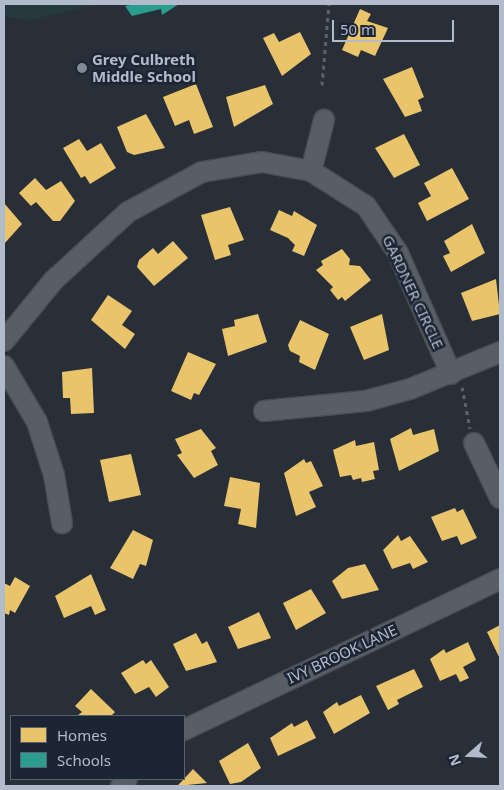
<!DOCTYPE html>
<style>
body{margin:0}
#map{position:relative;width:504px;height:790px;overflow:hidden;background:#282f38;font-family:"Noto Sans",sans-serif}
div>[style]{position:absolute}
.green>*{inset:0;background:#253a3e}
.homes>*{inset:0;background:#e9c46a}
.schools>*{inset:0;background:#2a9d8f}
.path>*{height:3px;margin-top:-1.5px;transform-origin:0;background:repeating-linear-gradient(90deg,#5c6269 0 4px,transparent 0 8px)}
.roads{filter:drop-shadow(1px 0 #474b52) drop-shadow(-1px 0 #474b52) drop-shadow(0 1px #474b52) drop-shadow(0 -1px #474b52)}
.minor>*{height:20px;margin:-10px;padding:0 10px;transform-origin:10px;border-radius:10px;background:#595d65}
.dots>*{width:14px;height:14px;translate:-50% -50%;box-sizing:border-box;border:2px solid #1b2533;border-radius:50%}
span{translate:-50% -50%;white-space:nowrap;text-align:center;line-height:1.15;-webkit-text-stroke:5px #1b2533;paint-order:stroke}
.poi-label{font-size:15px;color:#b2bbc9;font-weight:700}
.left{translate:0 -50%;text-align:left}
.street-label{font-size:15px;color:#b2bbc9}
.frame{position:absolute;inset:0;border:5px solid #b2bbc9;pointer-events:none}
.legend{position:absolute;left:10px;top:715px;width:175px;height:65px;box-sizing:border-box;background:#1b2533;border:1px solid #57616f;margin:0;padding:6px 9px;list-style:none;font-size:15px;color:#b2bbc9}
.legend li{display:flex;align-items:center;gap:10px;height:25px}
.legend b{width:25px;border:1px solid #57616f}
.north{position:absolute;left:444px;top:730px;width:50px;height:50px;-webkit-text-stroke:4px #1b2533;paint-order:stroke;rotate:251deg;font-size:14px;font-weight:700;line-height:20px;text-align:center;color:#b2bbc9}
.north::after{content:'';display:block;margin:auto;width:18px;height:22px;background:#b2bbc9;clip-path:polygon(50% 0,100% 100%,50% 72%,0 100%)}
.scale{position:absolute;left:332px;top:20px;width:122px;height:22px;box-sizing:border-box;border:2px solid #b2bbc9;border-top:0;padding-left:6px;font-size:15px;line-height:18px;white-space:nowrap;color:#b2bbc9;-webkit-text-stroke:4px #1b2533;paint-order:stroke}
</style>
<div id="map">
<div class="green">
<div style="clip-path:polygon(4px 4px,98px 4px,31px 20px,4px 16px)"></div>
</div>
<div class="homes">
<div style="clip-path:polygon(360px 9px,371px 14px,367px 21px,388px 28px,375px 56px,361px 50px,358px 57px,342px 50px)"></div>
<div style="clip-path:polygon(300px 32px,311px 54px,282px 76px,263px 38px,274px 33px,279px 42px)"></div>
<div style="clip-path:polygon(412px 67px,424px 97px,418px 100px,422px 111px,405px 117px,383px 79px)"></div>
<div style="clip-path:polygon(196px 84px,213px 127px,194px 134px,189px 120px,175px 126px,163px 97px)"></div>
<div style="clip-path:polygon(265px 85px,273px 104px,234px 127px,226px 97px)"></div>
<div style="clip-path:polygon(146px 114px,165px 148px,134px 155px,127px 152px,117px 127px)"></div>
<div style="clip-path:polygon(404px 134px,420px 165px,394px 178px,375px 148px)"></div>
<div style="clip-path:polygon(79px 139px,87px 151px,101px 143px,116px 168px,90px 184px,85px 176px,81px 178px,63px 148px)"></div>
<div style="clip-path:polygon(452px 168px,469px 199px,427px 221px,418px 203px,431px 196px,424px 183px)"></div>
<div style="clip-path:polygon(35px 178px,46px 190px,61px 181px,75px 201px,60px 221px,53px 221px,36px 202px,31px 206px,19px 193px)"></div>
<div style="clip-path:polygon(4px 203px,22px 224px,4px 244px)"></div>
<div style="clip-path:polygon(230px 207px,244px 240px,228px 245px,231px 255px,215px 260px,201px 215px)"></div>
<div style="clip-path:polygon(279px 210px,292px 216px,294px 211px,317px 225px,304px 256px,292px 251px,295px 245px,288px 238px,270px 230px)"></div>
<div style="clip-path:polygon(472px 224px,485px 253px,451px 272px,443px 256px,450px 253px,444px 241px)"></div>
<div style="clip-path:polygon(173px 241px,188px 258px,154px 286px,137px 267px,139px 260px,153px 248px,158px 254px)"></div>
<div style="clip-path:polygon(342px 249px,350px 259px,349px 265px,360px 266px,371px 280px,345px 301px,342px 297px,338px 300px,330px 290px,333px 287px,316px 270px,323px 265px,321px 261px)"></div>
<div style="clip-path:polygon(496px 279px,500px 314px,472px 321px,461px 293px)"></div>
<div style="clip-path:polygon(108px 295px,132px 311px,122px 325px,135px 334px,125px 349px,91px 320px)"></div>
<div style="clip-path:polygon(258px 314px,267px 342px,228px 356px,222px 329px,235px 326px,234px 320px)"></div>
<div style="clip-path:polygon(382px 314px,389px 350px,364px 360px,350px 327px)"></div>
<div style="clip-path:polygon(300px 320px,329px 334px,315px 370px,299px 362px,300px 356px,290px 351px,288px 345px)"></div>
<div style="clip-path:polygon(188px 352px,216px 364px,199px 395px,194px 393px,191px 400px,171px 391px)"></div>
<div style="clip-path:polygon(92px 368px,94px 413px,71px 414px,70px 398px,63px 398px,62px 372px)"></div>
<div style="clip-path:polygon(411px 428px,413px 435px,434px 429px,439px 451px,399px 471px,390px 439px)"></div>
<div style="clip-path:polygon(201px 429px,216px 448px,211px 451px,218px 465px,194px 478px,177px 455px,182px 453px,175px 439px)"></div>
<div style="clip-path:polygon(355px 440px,356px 446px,374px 442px,379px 470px,373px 471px,375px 479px,362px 482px,361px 478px,353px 480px,351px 475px,340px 477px,333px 450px)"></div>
<div style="clip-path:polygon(131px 454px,141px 495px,109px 502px,100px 460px)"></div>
<div style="clip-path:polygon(304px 459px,306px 463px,311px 461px,323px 486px,309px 492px,316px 507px,296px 516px,284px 473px)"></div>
<div style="clip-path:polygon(230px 477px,260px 483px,256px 528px,238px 524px,241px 509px,224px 506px)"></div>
<div style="clip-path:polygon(455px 508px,457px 512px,463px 509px,477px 538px,461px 545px,457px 536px,442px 541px,431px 517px)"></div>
<div style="clip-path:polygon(133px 530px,153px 540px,146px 566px,140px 564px,133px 579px,110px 568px)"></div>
<div style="clip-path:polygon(398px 535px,401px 541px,410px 536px,428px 562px,413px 569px,410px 563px,392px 569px,383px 550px)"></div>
<div style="clip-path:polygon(365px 564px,379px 590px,342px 599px,332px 581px,348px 568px)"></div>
<div style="clip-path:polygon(91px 574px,106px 610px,95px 615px,91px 606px,64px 618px,55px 596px)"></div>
<div style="clip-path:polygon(15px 577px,30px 586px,15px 613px,10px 610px,9px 615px,4px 613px,4px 583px,10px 586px)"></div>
<div style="clip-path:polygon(311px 589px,326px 613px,296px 630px,283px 603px)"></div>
<div style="clip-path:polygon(259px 612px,271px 638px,238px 649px,228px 627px)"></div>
<div style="clip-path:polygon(500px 625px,500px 659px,487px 632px)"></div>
<div style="clip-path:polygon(196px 633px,202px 644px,207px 641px,217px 662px,186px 671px,173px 644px)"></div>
<div style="clip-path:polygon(468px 642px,476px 660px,463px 667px,469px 678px,460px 682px,456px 674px,440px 681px,430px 659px,444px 649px,446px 653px)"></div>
<div style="clip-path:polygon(143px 660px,146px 664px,151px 660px,169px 687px,156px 697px,149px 687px,135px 694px,121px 673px)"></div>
<div style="clip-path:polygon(414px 669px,423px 687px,397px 700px,399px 704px,388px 710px,376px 686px)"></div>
<div style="clip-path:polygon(91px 689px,115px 712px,111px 716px,77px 716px,82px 712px,75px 706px)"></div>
<div style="clip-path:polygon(361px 695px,370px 713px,334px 734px,323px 712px,337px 702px,339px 706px)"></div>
<div style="clip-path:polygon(307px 720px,316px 738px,278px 756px,270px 738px,292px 723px,294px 727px)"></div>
<div style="clip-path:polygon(248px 743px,261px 768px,241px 782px,230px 784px,219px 761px)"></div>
<div style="clip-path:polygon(193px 769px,207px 783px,177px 786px,182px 781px)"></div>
</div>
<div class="schools">
<div style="clip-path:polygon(135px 4px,179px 4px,162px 15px,161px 9px,132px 16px,125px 6px)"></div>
</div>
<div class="path">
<div style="left:322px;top:85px;width:81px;rotate:-85.1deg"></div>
<div style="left:462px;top:387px;width:42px;rotate:79deg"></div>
</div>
<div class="roads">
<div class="minor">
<div style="left:311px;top:171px;width:53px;rotate:-75.7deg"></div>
<div style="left:4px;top:341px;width:79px;rotate:-50.7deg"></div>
<div style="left:54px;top:280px;width:100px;rotate:-42.6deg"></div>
<div style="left:128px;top:212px;width:84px;rotate:-28.4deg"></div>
<div style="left:202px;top:172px;width:61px;rotate:-9.5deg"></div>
<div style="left:262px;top:162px;width:50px;rotate:10.4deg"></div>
<div style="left:311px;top:171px;width:65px;rotate:32.5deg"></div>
<div style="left:366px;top:206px;width:57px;rotate:55.8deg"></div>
<div style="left:398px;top:253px;width:132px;rotate:66.3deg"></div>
<div style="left:4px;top:366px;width:65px;rotate:59.5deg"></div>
<div style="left:37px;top:422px;width:56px;rotate:72.2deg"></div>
<div style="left:54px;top:475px;width:49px;rotate:80.5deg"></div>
<div style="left:264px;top:411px;width:102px;rotate:-5.6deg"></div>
<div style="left:366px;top:401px;width:46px;rotate:-15.3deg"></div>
<div style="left:410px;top:389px;width:97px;rotate:-22.3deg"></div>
<div style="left:474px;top:443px;width:61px;rotate:64.7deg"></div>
<div style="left:184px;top:730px;width:350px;rotate:-25.5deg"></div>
<div style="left:121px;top:786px;width:9px;rotate:-49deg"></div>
</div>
</div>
<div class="dots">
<div style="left:82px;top:68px;background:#828a96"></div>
</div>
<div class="poi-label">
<span class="left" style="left:92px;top:68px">Grey Culbreth<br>Middle School</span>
</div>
<div class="street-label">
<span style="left:413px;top:292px;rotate:65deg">GARDNER CIRCLE</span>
<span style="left:342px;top:654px;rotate:-25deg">IVY BROOK LANE</span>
</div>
<div class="frame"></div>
<ul class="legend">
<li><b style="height:14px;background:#e9c46a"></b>Homes</li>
<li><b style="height:14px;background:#2a9d8f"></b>Schools</li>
</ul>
<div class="north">N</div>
<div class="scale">50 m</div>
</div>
